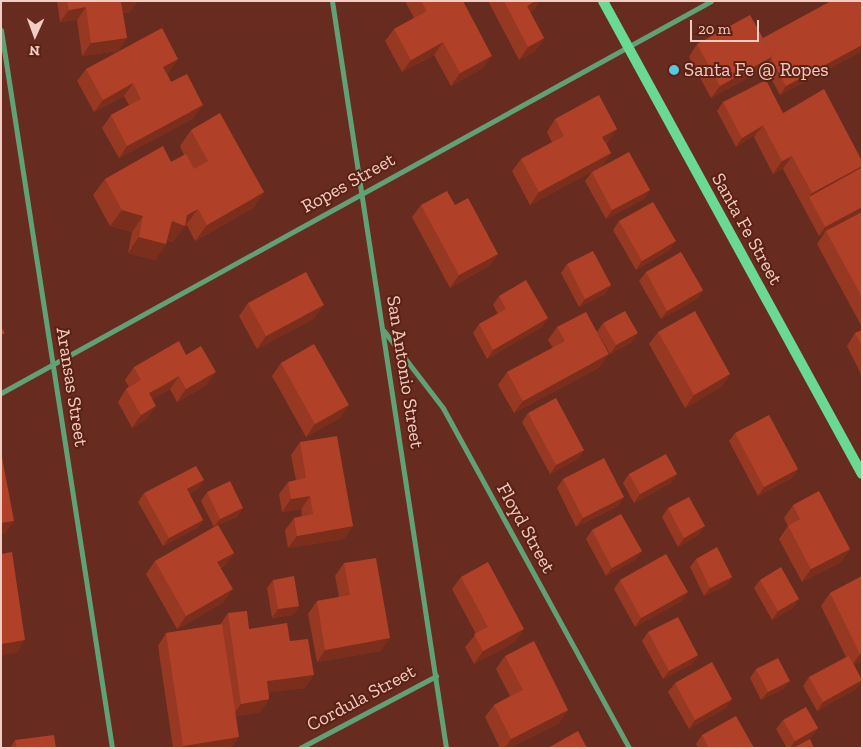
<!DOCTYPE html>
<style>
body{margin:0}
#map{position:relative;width:863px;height:749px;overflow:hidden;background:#672c1f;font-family:"Zilla Slab",serif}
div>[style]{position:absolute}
.minor>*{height:5px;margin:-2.5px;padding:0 2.5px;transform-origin:2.5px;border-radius:2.5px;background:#60a276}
.secondary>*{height:10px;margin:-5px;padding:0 5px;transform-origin:5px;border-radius:5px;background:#6ad993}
.wall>*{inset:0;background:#973822}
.shaded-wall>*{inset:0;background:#7b2e1c}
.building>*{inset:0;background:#b04128}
.dots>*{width:14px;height:14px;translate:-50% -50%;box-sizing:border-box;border:2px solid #5a2114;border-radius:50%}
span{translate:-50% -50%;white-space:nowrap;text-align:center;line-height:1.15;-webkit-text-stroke:4px #5a2114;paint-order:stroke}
.poi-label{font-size:19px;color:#f3cdc4}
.left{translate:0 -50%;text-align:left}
.street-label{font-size:19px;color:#f3cdc4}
.frame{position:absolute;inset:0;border:2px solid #f3cdc4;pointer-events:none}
.north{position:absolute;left:10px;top:10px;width:50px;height:50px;-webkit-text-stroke:4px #5a2114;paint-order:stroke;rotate:182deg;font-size:14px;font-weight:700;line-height:20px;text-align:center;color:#f3cdc4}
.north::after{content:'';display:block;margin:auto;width:18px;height:22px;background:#f3cdc4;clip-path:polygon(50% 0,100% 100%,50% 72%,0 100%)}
.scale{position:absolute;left:690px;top:20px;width:69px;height:22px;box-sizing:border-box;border:2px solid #f3cdc4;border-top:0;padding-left:6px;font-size:15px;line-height:18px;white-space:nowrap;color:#f3cdc4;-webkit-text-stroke:4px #5a2114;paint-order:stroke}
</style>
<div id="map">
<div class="minor">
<div style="left:332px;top:1px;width:756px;rotate:81.32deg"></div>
<div style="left:1px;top:30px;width:727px;rotate:81.21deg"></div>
<div style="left:384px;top:331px;width:97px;rotate:52.5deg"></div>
<div style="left:443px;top:408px;width:388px;rotate:61.3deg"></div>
<div style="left:1px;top:393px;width:811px;rotate:-28.9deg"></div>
<div style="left:300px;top:748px;width:154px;rotate:-27.9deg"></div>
</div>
<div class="secondary">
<div style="left:603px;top:1px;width:539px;rotate:61.3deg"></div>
</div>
<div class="wall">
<div style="clip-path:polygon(57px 1px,137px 1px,130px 12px,123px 13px,127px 38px,118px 51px,82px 56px,77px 20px,60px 22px)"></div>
<div style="clip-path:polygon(405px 1px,463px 1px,483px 68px,451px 86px,434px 55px,402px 72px,385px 41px,394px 29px,414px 18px)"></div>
<div style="clip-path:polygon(488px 1px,540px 1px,534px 10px,530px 12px,544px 38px,535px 51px,519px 60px)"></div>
<div style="clip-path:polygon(862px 1px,862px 51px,780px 95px,765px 67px,764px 69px,711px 98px,689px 57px,697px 44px,763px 38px)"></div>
<div style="clip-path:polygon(178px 59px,169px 72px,167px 73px,171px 82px,194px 118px,119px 158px,102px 128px,111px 115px,129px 105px,124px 96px,94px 112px,77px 81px,86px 69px)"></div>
<div style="clip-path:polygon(723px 102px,783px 113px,861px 168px,862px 170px,862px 327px,817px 244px,825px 232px,819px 236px,783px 169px,773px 174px,754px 137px,756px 134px,736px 147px,717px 111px)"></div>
<div style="clip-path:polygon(555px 119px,617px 129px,608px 141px,606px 143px,611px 153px,602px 166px,530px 205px,512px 171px,521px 159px,552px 142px,547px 132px)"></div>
<div style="clip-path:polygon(191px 130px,264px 192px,253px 208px,195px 241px,187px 225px,184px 226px,173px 242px,167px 240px,166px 244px,155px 260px,128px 253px,132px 232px,110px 226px,93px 195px,105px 179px,171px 162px,184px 155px,180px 146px)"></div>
<div style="clip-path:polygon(592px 172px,650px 190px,644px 199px,606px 219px,585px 181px)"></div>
<div style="clip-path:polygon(421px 205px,498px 254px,489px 266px,450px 288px,412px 217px)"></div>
<div style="clip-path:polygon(619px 221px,670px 250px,636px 270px,613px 230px)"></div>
<div style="clip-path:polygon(567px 264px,611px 285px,605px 294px,579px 307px,561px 273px)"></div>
<div style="clip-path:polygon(646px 272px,703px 290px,697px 299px,661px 319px,639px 281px)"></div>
<div style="clip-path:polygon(499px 296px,548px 318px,542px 327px,487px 359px,473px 333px,479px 324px,498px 314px,493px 305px)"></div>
<div style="clip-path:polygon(248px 303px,315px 318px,257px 349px,239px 316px)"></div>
<div style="clip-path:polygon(603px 323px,632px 342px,610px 354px,597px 332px)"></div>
<div style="clip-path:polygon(557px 327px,600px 367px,514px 413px,498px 385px,507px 372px,553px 348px,548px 340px)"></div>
<div style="clip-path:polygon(862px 330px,862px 376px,847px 346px,855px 333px)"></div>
<div style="clip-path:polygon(658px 332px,730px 374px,721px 387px,685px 408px,649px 344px)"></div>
<div style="clip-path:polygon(186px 355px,207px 385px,177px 402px,170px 389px,152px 399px,147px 419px,132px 428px,118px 402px,126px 389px,129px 387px,125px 380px,134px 367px)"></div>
<div style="clip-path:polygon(281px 363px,340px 418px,306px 437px,272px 376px)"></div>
<div style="clip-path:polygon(528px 413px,584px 450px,578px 459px,550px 474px,522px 422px)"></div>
<div style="clip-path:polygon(735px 433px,798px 469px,792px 478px,758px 496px,729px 441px)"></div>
<div style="clip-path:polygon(300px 442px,353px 526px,344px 539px,288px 548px,285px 530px,294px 518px,302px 516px,301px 509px,282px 512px,279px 494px,288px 482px,296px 480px,291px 455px)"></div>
<div style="clip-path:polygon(629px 474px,677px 474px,671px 483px,634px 503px,623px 483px)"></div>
<div style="clip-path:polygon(563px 479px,624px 497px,618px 506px,576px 527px,557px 488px)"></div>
<div style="clip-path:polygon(198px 489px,189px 494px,203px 520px,197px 528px,163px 546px,138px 502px,144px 493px)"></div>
<div style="clip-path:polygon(207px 492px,237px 517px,218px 525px,234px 553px,225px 565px,221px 568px,224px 602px,177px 629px,146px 574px,155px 561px,214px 527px,201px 501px)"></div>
<div style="clip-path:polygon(793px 505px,850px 549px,841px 562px,802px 582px,779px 539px,788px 526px,784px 518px)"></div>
<div style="clip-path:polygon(668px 508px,699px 535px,678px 547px,662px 517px)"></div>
<div style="clip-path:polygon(592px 530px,642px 551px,635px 560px,606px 576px,586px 539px)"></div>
<div style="clip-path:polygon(696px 559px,732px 577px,726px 586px,704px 596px,690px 567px)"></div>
<div style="clip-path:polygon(344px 563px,381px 651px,317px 662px,308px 614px,317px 601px,339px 597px,335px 576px)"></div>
<div style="clip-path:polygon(862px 576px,862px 661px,854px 665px,862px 681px,856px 689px,817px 711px,803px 686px,809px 677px,846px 657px,821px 606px,830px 593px)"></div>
<div style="clip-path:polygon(461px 577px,515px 642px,474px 664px,465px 647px,476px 634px,452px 589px)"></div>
<div style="clip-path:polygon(273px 580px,299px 606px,293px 615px,272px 618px,267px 588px)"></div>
<div style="clip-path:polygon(620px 580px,682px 601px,635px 627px,614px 589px)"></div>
<div style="clip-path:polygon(760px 580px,793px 608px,772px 620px,754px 588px)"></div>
<div style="clip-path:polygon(228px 613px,249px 629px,290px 641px,305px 688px,269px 692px,269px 699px,260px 712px,236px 716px,232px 748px,173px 748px,158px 646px,166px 633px,220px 625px)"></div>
<div style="clip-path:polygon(648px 632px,698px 655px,692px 664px,663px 679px,642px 641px)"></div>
<div style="clip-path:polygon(505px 656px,568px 710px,559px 723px,510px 748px,500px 748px,485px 717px,494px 705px,510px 696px,496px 669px)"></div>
<div style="clip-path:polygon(756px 669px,784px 689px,761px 700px,750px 678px)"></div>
<div style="clip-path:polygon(675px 683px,732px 699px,726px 708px,689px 729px,668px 692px)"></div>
<div style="clip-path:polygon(783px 720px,818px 728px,811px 737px,792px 748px,787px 748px,776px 729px)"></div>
<div style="clip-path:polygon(702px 735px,754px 748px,698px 748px,696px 744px)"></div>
<div style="clip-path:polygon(15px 740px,56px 748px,10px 748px)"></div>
</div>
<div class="shaded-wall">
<div style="clip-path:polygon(125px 1px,137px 1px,130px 12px,112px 15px,121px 2px)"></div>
<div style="clip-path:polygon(535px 1px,540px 1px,534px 10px,518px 18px,527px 6px)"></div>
<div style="clip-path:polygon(86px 7px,77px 20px,60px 22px,69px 10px)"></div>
<div style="clip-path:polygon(127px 38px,118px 51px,82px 56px,91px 43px)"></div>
<div style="clip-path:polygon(544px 38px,535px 51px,519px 60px,528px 47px)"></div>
<div style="clip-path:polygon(443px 42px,434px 55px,402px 72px,411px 60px)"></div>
<div style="clip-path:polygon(862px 45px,862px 51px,780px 95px,786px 86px)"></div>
<div style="clip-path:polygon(492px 56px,483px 68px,451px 86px,460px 73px)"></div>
<div style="clip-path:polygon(773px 56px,764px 69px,711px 98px,720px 86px)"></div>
<div style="clip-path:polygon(178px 59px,169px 72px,154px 80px,163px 67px)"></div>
<div style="clip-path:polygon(133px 83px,124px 96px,94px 112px,103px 100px)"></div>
<div style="clip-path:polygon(203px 105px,194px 118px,119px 158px,127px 146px)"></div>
<div style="clip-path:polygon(763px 126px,756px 134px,736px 147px,742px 138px)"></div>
<div style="clip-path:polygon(617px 129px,608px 141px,593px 149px,602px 137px)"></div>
<div style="clip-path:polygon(611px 153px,602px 166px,530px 205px,539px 192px)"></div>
<div style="clip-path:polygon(792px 156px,783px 169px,773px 174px,782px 161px)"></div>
<div style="clip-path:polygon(862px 166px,862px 167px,855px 177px,809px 197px,803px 206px,812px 193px)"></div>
<div style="clip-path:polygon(650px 190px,644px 199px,606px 219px,612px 210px)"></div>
<div style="clip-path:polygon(264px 192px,253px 208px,195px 241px,207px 225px)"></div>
<div style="clip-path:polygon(862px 207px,862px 213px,826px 231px,825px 232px,819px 236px,825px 227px)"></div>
<div style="clip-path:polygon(198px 209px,173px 242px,160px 237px,172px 221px,187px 215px)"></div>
<div style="clip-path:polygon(122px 210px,143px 216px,132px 232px,110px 226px)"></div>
<div style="clip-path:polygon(139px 237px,166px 244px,155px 260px,128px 253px)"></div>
<div style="clip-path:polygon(676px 241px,670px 250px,636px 270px,642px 261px)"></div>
<div style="clip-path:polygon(498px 254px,489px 266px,450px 288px,459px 275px)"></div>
<div style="clip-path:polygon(611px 285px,605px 294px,579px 307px,585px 299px)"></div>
<div style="clip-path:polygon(703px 290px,697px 299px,661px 319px,667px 311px)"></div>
<div style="clip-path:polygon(324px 305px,315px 318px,257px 349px,266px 336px)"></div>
<div style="clip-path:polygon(548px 318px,542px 327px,487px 359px,493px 350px)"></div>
<div style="clip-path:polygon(638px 333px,632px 342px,610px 354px,616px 345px)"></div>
<div style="clip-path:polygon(609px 354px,600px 367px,514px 413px,523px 401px)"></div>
<div style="clip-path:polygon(216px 372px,207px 385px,177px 402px,186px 389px)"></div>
<div style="clip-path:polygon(730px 374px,721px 387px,685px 408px,694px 395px)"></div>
<div style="clip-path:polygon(179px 376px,170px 389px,140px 406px,149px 393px)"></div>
<div style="clip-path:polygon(349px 405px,340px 418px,306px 437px,315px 424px)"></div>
<div style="clip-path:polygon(156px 406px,147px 419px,132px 428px,141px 415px)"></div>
<div style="clip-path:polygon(584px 450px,578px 459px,550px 474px,556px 465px)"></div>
<div style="clip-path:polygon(798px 469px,792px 478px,758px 496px,764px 487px)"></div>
<div style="clip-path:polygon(677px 474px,671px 483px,634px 503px,640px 494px)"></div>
<div style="clip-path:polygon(204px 480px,198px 489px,181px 498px,187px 489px)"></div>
<div style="clip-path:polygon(310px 496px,301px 509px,282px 512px,291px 499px)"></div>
<div style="clip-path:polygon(624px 497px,618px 506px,576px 527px,583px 518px)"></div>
<div style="clip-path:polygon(243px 508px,237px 517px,214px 527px,220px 519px)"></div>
<div style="clip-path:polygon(203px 520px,197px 528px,163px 546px,169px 538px)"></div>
<div style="clip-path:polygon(14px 521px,5px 534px,1px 534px,1px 523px)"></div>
<div style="clip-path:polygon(353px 526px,344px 539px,288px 548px,297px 536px)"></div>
<div style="clip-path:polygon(705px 526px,699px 535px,678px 547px,684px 538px)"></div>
<div style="clip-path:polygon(850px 549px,841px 562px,802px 582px,811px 569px)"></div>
<div style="clip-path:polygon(642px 551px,635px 560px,606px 576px,612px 568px)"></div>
<div style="clip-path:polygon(234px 553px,225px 565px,209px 574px,217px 562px)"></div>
<div style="clip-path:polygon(732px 577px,726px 586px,704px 596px,710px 588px)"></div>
<div style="clip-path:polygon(233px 589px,224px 602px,177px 629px,186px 616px)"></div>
<div style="clip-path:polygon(688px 592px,682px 601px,635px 627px,641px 618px)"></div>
<div style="clip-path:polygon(799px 599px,793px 608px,772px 620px,778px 611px)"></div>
<div style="clip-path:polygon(299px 606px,293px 615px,272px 618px,278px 609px)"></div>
<div style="clip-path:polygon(524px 629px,515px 642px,474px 664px,483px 651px)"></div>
<div style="clip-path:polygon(390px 638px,381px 651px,317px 662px,325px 650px)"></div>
<div style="clip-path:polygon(25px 640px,17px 653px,1px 655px,2px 644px)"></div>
<div style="clip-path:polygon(862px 653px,862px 661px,851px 667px,860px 654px)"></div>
<div style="clip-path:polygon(698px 655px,692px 664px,663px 679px,669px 671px)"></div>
<div style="clip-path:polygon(314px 675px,305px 688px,258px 694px,267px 681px)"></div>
<div style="clip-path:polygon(862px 680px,856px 689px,817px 711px,823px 702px)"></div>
<div style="clip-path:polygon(790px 681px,784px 689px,761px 700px,768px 692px)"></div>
<div style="clip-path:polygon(269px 699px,260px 712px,232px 717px,241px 704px)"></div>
<div style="clip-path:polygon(732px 699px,726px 708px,689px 729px,695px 720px)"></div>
<div style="clip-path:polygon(568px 710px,559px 723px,510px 748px,505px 748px,511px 739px)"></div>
<div style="clip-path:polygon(818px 728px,811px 737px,792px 748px,790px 748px,795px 741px)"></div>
<div style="clip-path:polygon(239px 737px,232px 748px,182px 748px,183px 746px)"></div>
</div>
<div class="building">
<div style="clip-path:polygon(67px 1px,125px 1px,121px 2px,127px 38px,91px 43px,86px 7px,69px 10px)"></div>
<div style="clip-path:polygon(421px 1px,463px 1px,492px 56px,460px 73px,443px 42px,411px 60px,394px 29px,427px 11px)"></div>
<div style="clip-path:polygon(504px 1px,535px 1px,527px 6px,544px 38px,528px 47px)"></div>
<div style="clip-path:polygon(831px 1px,862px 1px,862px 45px,786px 86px,771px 58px,773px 56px,763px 38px)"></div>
<div style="clip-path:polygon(750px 15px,773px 56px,720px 86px,697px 44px)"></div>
<div style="clip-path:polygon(162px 28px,178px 59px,163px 67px,171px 82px,187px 74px,203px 105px,127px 146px,111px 115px,141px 99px,133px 83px,103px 100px,86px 69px)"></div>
<div style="clip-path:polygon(766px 80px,783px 113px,742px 138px,723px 102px)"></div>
<div style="clip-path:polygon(824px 89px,862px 161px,862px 166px,812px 193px,792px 156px,782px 161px,763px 125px)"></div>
<div style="clip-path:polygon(599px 95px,617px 129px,602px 137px,611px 153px,539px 192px,521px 159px,564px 136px,555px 119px)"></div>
<div style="clip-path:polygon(220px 113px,264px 192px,207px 225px,198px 209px,187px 215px,185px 226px,172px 221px,166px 244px,139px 237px,143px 216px,122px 210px,105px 179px,163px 146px,171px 162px,186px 154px,194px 169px,208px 161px,191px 130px)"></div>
<div style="clip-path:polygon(629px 152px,650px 190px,612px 210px,592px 172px)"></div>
<div style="clip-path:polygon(861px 168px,862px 170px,862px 207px,825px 227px,809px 197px)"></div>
<div style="clip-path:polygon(447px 191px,455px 205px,468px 198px,498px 254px,459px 275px,421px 205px)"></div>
<div style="clip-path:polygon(653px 202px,676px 241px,642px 261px,619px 221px)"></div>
<div style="clip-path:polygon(862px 212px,862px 297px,826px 231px)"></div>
<div style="clip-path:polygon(593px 251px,611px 285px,585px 299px,567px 264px)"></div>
<div style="clip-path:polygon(681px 252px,703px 290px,667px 311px,646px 272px)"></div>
<div style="clip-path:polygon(306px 272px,324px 305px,266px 336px,248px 303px)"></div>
<div style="clip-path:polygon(526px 280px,548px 318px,493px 350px,479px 324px,506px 309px,499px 296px)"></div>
<div style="clip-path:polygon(625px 311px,638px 333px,616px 345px,603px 323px)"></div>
<div style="clip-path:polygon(695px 311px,730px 374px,694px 395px,658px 332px)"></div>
<div style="clip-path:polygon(586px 312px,609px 354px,523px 401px,507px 372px,565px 341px,557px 327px)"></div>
<div style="clip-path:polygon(1px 327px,5px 333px,1px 335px)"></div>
<div style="clip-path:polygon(862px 330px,862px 346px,855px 333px)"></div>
<div style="clip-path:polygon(179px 341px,186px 355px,201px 346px,216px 372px,186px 389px,179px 376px,164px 385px,149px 393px,156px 406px,141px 415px,126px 389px,141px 380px,134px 367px)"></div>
<div style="clip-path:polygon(314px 344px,349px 405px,315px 424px,281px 363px)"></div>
<div style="clip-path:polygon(556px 398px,584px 450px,556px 465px,528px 413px)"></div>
<div style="clip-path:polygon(769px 415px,798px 469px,764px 487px,735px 433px)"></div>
<div style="clip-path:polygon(337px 436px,353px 526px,297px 536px,294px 518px,313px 514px,310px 496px,291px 499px,288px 482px,306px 478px,300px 442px)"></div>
<div style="clip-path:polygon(1px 452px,14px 521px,1px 523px)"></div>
<div style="clip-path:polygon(666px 454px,677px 474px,640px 494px,629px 474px)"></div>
<div style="clip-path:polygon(604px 458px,624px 497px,583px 518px,563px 479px)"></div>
<div style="clip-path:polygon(196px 466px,204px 480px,187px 489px,203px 520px,169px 538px,144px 493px)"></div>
<div style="clip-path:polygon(230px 481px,243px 508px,220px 519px,207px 492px)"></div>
<div style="clip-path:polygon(819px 491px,850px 549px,811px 569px,788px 526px,800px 519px,793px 505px)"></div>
<div style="clip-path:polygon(689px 497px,705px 526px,684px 538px,668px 508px)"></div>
<div style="clip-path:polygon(621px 514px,642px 551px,612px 568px,592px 530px)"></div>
<div style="clip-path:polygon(218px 525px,234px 553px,217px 562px,233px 589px,186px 616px,155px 561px)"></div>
<div style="clip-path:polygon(717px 547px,732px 577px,710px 588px,696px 559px)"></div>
<div style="clip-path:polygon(12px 552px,25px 640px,2px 644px,2px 649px,1px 649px,1px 554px)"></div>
<div style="clip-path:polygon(666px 554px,688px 592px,641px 618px,620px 580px)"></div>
<div style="clip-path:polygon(376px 558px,390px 638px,325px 650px,317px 601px,350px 595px,344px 563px)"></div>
<div style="clip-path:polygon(488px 562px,524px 629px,483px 651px,474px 634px,488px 627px,461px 577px)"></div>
<div style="clip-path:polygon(781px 567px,799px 599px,778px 611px,760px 580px)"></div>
<div style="clip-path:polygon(294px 576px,299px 606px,278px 609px,273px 580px)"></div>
<div style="clip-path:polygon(862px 576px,862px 653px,860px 654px,830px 593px)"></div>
<div style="clip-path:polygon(247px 611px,249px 629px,287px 623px,290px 641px,308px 639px,314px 675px,267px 681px,269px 699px,241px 704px,228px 613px)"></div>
<div style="clip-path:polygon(678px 617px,698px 655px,669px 671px,648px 632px)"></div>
<div style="clip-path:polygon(222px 624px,239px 737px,183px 746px,166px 633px)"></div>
<div style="clip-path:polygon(534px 641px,568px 710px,511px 739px,494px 705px,523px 690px,505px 656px)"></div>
<div style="clip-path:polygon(849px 656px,862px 680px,823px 702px,809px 677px)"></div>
<div style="clip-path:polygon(778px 658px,790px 681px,768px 692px,756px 669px)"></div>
<div style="clip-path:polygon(712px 662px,732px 699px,695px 720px,675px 683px)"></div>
<div style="clip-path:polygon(806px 707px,818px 728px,795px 741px,783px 720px)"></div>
<div style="clip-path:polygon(736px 716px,754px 748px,709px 748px,702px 735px)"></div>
<div style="clip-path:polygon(578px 731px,587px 748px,548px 748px)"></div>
<div style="clip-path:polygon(54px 735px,56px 748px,17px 748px,15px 740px)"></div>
<div style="clip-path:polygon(810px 739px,814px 748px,793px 748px)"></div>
</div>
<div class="dots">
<div style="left:674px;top:70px;background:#56c9e1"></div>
</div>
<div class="poi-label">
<span class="left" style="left:684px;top:70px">Santa Fe @ Ropes</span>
</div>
<div class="street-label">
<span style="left:348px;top:183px;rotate:-29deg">Ropes Street</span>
<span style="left:747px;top:229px;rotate:61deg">Santa Fe Street</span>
<span style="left:405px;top:372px;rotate:81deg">San Antonio Street</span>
<span style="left:72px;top:387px;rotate:81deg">Aransas Street</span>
<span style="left:526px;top:528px;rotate:61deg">Floyd Street</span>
<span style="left:361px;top:698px;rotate:-28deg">Cordula Street</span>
</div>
<div class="frame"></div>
<div class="north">N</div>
<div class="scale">20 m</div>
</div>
